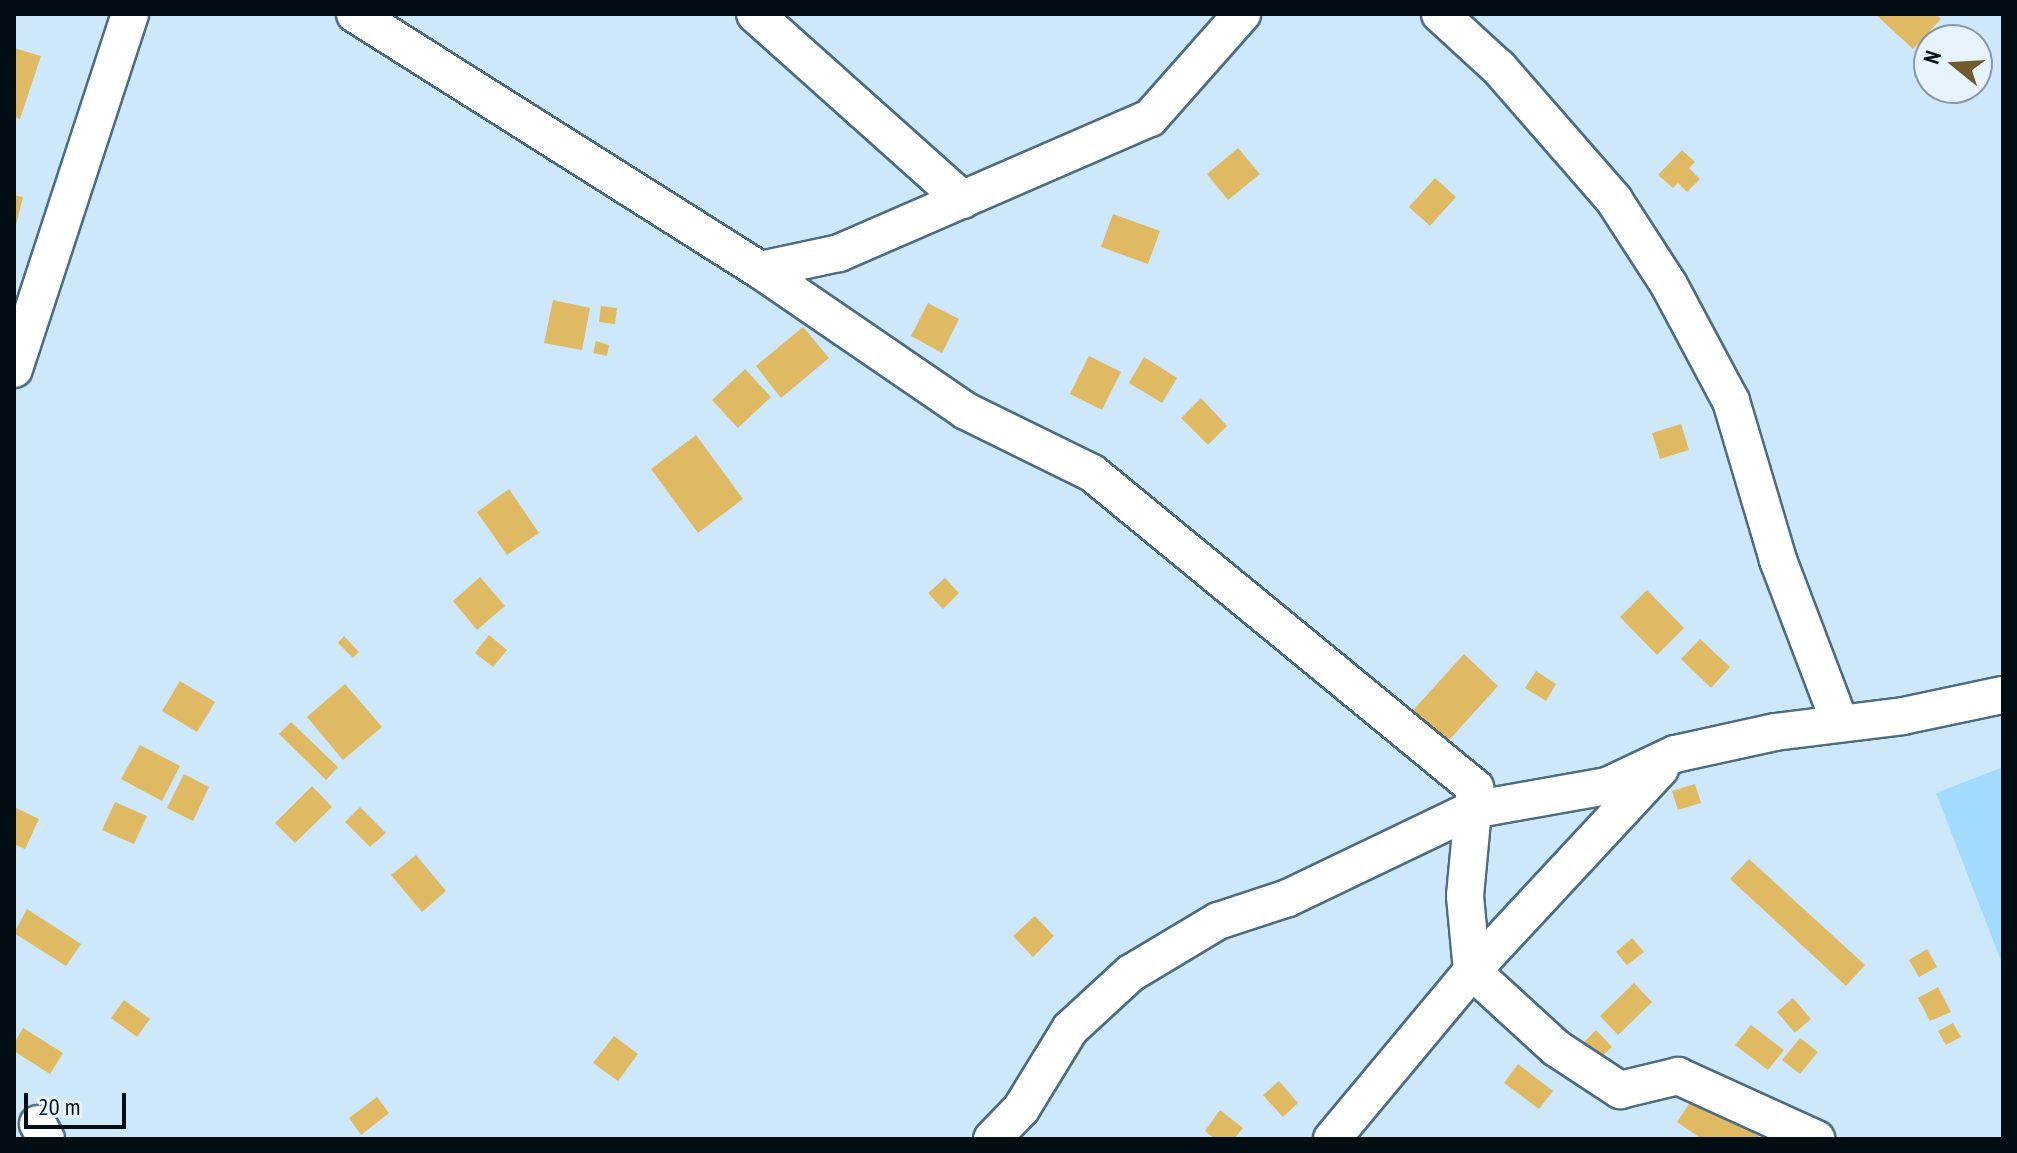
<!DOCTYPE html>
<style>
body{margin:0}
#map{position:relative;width:2017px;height:1153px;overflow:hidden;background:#cde8fb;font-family:"PT Sans Narrow",sans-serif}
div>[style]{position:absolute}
.green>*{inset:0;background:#a3dbff}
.building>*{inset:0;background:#e0ba62}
.roads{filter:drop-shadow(2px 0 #4d6c80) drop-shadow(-2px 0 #4d6c80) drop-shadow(0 2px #4d6c80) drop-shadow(0 -2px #4d6c80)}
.minor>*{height:36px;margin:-18px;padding:0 18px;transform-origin:18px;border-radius:18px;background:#fff}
span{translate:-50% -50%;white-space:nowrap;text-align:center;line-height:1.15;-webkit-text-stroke:6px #e6f3fd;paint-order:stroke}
.frame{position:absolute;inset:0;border:16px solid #030d14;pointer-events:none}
.north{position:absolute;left:1913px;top:24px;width:80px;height:80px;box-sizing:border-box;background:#e6f3fd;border:2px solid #8b97a0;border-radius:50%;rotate:288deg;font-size:22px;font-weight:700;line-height:32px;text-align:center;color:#030d14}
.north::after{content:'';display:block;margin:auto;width:28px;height:36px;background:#705b2a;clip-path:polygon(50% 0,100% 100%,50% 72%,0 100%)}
.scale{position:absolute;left:24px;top:1093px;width:102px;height:36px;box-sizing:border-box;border:4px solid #030d14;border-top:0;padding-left:10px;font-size:24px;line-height:28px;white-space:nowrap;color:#030d14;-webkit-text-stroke:6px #e6f3fd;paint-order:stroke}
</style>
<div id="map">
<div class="green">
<div style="clip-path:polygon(2003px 767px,2003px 966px,1936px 793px)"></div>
</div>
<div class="building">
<div style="clip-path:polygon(1875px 14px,1935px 14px,1941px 19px,1913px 49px)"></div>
<div style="clip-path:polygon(14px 48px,41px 56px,20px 119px,14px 117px)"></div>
<div style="clip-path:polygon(1238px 148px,1260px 174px,1228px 200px,1207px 174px)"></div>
<div style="clip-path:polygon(1682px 150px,1695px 162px,1689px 168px,1700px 179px,1687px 192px,1678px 183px,1673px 188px,1658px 175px)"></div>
<div style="clip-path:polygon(1435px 178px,1456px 197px,1430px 226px,1409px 207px)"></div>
<div style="clip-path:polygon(14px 195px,23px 197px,15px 229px,14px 229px)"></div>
<div style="clip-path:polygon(1113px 214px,1160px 231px,1148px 264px,1101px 247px)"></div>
<div style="clip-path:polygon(553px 300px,590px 308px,582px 350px,544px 343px)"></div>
<div style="clip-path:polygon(928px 303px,959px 319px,942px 353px,911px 336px)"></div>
<div style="clip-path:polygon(601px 306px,617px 308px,615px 324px,599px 322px)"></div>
<div style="clip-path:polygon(803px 327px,829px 358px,781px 398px,756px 366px)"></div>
<div style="clip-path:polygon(596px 341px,609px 345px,607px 356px,593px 353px)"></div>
<div style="clip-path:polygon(1089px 356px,1121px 372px,1102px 410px,1070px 394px)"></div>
<div style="clip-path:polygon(1144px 357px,1177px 378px,1162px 403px,1129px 383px)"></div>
<div style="clip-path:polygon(745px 369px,771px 397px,738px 428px,712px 400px)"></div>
<div style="clip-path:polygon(1201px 398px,1227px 426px,1208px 445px,1181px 418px)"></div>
<div style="clip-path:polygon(1681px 424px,1689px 450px,1660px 459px,1652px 433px)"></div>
<div style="clip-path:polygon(696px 435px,743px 499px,698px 533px,651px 469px)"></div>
<div style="clip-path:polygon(509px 489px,539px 533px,507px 555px,477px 512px)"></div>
<div style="clip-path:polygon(480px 577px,505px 606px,477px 630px,453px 601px)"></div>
<div style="clip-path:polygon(945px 578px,959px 593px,943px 609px,928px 593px)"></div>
<div style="clip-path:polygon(1647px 590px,1684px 628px,1657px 655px,1620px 617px)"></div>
<div style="clip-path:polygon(489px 635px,507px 650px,493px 667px,475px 653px)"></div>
<div style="clip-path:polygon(344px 636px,359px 652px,353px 658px,338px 643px)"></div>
<div style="clip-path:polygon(1700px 639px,1730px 667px,1711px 688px,1681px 659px)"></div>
<div style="clip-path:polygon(1464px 654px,1498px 686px,1441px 749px,1407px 717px)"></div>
<div style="clip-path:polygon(1536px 671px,1556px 684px,1546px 701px,1525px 688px)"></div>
<div style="clip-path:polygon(180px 681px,215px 702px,197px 732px,162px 711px)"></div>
<div style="clip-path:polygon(345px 684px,382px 727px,343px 760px,307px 717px)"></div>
<div style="clip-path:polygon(291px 722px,338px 767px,326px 780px,279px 734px)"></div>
<div style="clip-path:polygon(140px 745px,180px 766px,162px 801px,121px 779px)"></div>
<div style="clip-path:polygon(184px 774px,209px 787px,193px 821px,167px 808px)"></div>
<div style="clip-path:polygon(1695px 784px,1701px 803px,1678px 810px,1672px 791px)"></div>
<div style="clip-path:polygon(312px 786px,332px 807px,295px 843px,275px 823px)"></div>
<div style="clip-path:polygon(115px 802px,147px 816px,134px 844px,102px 830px)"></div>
<div style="clip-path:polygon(14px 807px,39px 819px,25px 849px,14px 844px)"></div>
<div style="clip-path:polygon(360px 807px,386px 833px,370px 847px,345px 822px)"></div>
<div style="clip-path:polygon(416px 855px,446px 891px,422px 912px,391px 875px)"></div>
<div style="clip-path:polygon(1749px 859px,1865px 965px,1846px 986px,1730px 879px)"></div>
<div style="clip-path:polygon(27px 909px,81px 944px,66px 966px,14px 933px)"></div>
<div style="clip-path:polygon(1035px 916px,1054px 936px,1033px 957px,1013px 936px)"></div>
<div style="clip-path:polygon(1632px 938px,1644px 952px,1627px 965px,1616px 952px)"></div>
<div style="clip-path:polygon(1927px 949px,1937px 967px,1919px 977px,1909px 960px)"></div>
<div style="clip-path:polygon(1634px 983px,1652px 1002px,1618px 1035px,1600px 1016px)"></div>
<div style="clip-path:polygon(1938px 987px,1951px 1012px,1930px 1021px,1918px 998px)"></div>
<div style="clip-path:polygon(1793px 998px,1811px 1019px,1795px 1033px,1777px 1012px)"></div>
<div style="clip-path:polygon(124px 1000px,150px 1019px,137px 1037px,111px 1018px)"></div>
<div style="clip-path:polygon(1953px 1023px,1961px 1037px,1946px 1045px,1938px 1031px)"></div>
<div style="clip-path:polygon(1751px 1025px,1784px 1050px,1768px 1070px,1735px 1045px)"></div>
<div style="clip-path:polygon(23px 1028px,63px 1053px,50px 1074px,14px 1051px,14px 1044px)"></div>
<div style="clip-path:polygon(1596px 1030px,1612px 1047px,1592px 1066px,1576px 1050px)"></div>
<div style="clip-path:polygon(614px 1036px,638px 1054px,618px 1081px,593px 1063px)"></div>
<div style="clip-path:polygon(1800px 1038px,1818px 1052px,1800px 1074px,1782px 1060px)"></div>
<div style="clip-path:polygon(1518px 1064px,1553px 1091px,1539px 1109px,1504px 1083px)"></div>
<div style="clip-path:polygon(1279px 1081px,1298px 1103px,1283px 1117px,1263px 1095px)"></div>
<div style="clip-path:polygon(1695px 1095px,1763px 1139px,1702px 1139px,1677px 1122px)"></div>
<div style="clip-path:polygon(377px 1097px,389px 1113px,361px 1135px,349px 1118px)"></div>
<div style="clip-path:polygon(1220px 1110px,1243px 1128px,1234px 1139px,1215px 1139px,1205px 1131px)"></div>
</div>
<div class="roads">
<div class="minor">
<div style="left:355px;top:14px;width:479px;rotate:32.3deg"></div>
<div style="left:760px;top:270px;width:250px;rotate:34.4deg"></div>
<div style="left:966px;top:411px;width:140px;rotate:26.2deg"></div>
<div style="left:1092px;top:473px;width:496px;rotate:39.4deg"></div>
<div style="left:1475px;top:788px;width:108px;rotate:95.3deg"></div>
<div style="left:1465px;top:896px;width:75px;rotate:84.7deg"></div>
<div style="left:1472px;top:971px;width:114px;rotate:42.5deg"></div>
<div style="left:1556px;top:1048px;width:77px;rotate:33.3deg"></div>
<div style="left:1620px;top:1090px;width:60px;rotate:-13.6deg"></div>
<div style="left:1678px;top:1076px;width:152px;rotate:24.5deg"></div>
<div style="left:755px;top:14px;width:279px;rotate:41.8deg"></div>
<div style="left:1440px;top:14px;width:80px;rotate:42.5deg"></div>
<div style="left:1499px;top:68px;width:175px;rotate:48.9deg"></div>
<div style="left:1614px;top:200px;width:101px;rotate:57.1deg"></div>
<div style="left:1669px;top:285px;width:132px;rotate:61.9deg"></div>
<div style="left:1731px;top:401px;width:166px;rotate:73.5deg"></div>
<div style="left:1778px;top:560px;width:174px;rotate:69.2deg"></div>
<div style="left:760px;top:270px;width:81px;rotate:-12.1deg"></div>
<div style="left:839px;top:253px;width:339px;rotate:-23.5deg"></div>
<div style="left:1150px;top:118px;width:139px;rotate:-48.5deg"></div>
<div style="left:14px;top:369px;width:373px;rotate:-71.9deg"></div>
<div style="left:38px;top:1124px;width:17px;rotate:62deg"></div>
<div style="left:992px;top:1139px;width:42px;rotate:-46deg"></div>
<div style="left:1021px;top:1109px;width:94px;rotate:-58.5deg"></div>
<div style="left:1070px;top:1029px;width:83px;rotate:-42.6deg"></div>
<div style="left:1131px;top:973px;width:101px;rotate:-30.9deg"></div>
<div style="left:1218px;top:921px;width:74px;rotate:-18.2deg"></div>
<div style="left:1288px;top:898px;width:204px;rotate:-25.6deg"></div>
<div style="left:1472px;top:810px;width:137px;rotate:-10.1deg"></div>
<div style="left:1607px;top:786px;width:75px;rotate:-25.2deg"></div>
<div style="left:1675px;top:754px;width:102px;rotate:-12.4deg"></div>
<div style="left:1775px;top:732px;width:129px;rotate:-7.1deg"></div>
<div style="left:1903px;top:716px;width:102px;rotate:-11.9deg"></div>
<div style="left:1332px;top:1139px;width:219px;rotate:-50.2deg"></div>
<div style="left:1472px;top:971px;width:276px;rotate:-47.1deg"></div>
</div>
</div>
<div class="frame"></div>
<div class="north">N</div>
<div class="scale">20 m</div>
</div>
